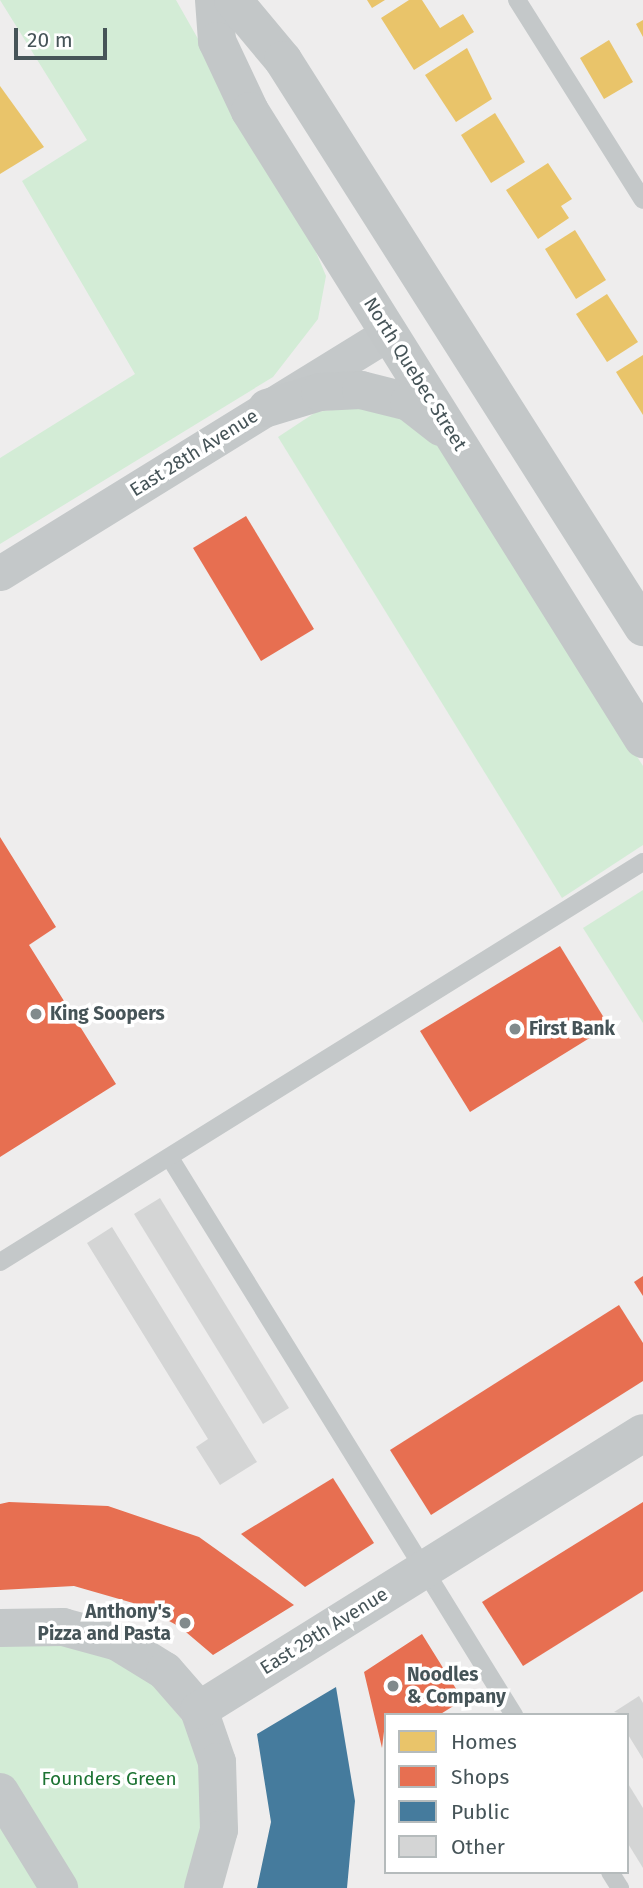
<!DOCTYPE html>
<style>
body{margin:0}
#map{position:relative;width:643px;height:1888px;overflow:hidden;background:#eeeded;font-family:"Fira Sans",sans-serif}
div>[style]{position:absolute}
.green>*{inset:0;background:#d3ecd6}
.homes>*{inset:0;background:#e9c46a}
.shops>*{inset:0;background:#e76f51}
.public>*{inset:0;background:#457b9d}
.building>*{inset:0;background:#d4d5d5}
.service>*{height:18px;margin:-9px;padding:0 9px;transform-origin:9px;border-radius:9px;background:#c4c8c9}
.minor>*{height:35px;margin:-17.5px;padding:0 17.5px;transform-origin:17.5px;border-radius:17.5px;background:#c4c8c9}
.tertiary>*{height:38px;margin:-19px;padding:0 19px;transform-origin:19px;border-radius:19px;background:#c4c8c9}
.primary>*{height:38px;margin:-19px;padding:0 19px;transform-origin:19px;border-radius:19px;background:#c3c7c8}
.dots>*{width:19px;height:19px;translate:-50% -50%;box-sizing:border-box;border:4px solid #fff;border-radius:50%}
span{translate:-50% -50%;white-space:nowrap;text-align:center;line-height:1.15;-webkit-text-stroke:7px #fff;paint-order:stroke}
.street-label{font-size:19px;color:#465458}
.poi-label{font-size:19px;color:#465458;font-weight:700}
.left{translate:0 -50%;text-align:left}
.right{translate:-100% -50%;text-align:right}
.park-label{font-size:19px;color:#1d7333}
.legend{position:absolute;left:384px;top:1713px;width:245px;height:161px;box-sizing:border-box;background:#fff;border:2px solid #b5bbbc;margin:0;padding:9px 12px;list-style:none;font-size:21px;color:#465458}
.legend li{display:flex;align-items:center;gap:14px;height:35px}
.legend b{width:35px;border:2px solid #b5bbbc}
.scale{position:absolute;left:14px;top:28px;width:93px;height:32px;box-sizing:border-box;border:4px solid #465458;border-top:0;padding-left:9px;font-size:21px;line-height:24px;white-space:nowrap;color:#465458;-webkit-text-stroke:5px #fff;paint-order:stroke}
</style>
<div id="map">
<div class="green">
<div style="clip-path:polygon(0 0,176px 0,308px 233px,326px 276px,318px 319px,273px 377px,0 544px,0 458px,135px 374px,22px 181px,87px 140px)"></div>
<div style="clip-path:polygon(380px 404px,441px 448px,643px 766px,643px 845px,562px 898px,278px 437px,316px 412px)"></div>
<div style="clip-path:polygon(643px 890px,643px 1023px,583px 928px)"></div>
<div style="clip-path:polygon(0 1628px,118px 1642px,217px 1762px,199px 1888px,0 1888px)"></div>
</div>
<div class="homes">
<div style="clip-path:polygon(367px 0,385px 0,372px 8px)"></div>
<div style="clip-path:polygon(409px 0,422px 0,440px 28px,463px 14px,474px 32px,414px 70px,381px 18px)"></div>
<div style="clip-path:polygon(643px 20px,643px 37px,636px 24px)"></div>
<div style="clip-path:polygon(609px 40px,633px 82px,604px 99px,580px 58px)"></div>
<div style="clip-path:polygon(467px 48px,492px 99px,456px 122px,425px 75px)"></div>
<div style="clip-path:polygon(0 86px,44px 147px,0 174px)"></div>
<div style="clip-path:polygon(495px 113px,525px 162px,491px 183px,461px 135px)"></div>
<div style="clip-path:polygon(548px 163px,572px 199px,561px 206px,569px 218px,538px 239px,506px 190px)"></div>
<div style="clip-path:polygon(575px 230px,606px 280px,576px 299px,545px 249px)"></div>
<div style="clip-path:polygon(607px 294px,638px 342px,607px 362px,576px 314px)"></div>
<div style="clip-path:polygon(643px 355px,643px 415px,616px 372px)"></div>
</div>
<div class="shops">
<div style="clip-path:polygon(246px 516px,314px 629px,261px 661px,193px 548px)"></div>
<div style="clip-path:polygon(0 837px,56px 927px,29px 945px,116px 1084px,0 1157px)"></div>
<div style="clip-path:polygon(560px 946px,609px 1026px,470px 1112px,420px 1031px)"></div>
<div style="clip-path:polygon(643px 1276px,643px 1296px,634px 1282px)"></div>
<div style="clip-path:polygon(619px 1305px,643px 1343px,643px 1381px,431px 1515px,390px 1450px)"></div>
<div style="clip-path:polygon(333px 1478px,374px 1543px,305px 1587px,241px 1534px)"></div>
<div style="clip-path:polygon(9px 1502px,108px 1506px,199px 1537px,294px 1605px,213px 1655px,180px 1627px,140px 1605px,74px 1586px,0 1590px,0 1504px)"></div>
<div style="clip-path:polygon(643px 1502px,643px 1591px,523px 1666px,482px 1602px)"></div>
<div style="clip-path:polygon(422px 1634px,463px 1700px,439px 1715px,386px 1715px,382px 1748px,364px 1672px)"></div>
</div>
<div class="public">
<div style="clip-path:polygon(336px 1687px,355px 1801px,347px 1888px,257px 1888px,271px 1822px,257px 1734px)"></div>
</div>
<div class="building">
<div style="clip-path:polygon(160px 1198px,289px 1408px,263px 1424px,134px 1214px)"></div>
<div style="clip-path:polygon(112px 1227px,257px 1462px,220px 1485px,196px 1447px,208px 1439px,87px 1243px)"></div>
<div style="clip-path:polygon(639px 1696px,643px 1703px,643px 1759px,627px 1733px,627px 1715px,614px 1712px)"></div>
<div style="clip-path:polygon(627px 1782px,643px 1808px,643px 1868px,627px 1842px)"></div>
</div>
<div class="service">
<div style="left:517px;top:0;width:236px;rotate:57.8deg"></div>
<div style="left:170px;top:1158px;width:655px;rotate:58.3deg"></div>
<div style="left:0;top:1262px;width:757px;rotate:-31.89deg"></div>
<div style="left:610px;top:1872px;width:19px;rotate:58deg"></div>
</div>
<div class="minor">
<div style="left:0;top:573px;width:457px;rotate:-31.7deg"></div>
</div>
<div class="tertiary">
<div style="left:0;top:1628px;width:63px;rotate:-0.9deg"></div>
<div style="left:63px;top:1627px;width:57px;rotate:15.3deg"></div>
<div style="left:118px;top:1642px;width:55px;rotate:31.7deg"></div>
<div style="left:165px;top:1671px;width:52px;rotate:48.9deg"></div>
<div style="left:199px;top:1710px;width:55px;rotate:70.9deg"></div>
<div style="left:217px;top:1762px;width:68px;rotate:88.3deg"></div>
<div style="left:219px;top:1830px;width:60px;rotate:105.4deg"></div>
<div style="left:199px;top:1710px;width:523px;rotate:-31.96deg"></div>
<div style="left:0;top:1792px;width:113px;rotate:58.4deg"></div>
</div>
<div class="primary">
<div style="left:214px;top:0;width:41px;rotate:85.8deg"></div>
<div style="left:217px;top:41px;width:77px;rotate:64.8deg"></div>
<div style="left:250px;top:111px;width:741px;rotate:57.96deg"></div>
<div style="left:233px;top:0;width:78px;rotate:50.2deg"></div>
<div style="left:283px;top:60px;width:672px;rotate:57.59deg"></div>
<div style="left:267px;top:408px;width:55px;rotate:-16.8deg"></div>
<div style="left:320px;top:392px;width:41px;rotate:-2.8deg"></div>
<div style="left:361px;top:390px;width:49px;rotate:14deg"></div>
<div style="left:409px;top:402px;width:41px;rotate:38deg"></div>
</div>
<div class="dots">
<div style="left:36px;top:1014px;background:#818a8c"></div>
<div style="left:515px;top:1029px;background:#818a8c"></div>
<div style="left:185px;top:1623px;background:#818a8c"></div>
<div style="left:393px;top:1686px;background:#818a8c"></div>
</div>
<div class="street-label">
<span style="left:415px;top:374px;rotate:58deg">North Quebec Street</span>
<span style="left:194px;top:453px;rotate:-32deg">East 28th Avenue</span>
<span style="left:324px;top:1631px;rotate:-32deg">East 29th Avenue</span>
</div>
<div class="poi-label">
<span class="left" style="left:50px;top:1014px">King Soopers</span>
<span class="left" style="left:529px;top:1029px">First Bank</span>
<span class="right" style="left:171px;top:1623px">Anthony's<br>Pizza and Pasta</span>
<span class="left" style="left:407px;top:1686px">Noodles<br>&amp; Company</span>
</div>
<div class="park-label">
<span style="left:109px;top:1779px">Founders Green</span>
</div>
<ul class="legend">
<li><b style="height:19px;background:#e9c46a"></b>Homes</li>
<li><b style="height:19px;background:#e76f51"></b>Shops</li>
<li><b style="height:19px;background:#457b9d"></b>Public</li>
<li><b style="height:19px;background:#d4d5d5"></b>Other</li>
</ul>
<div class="scale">20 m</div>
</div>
